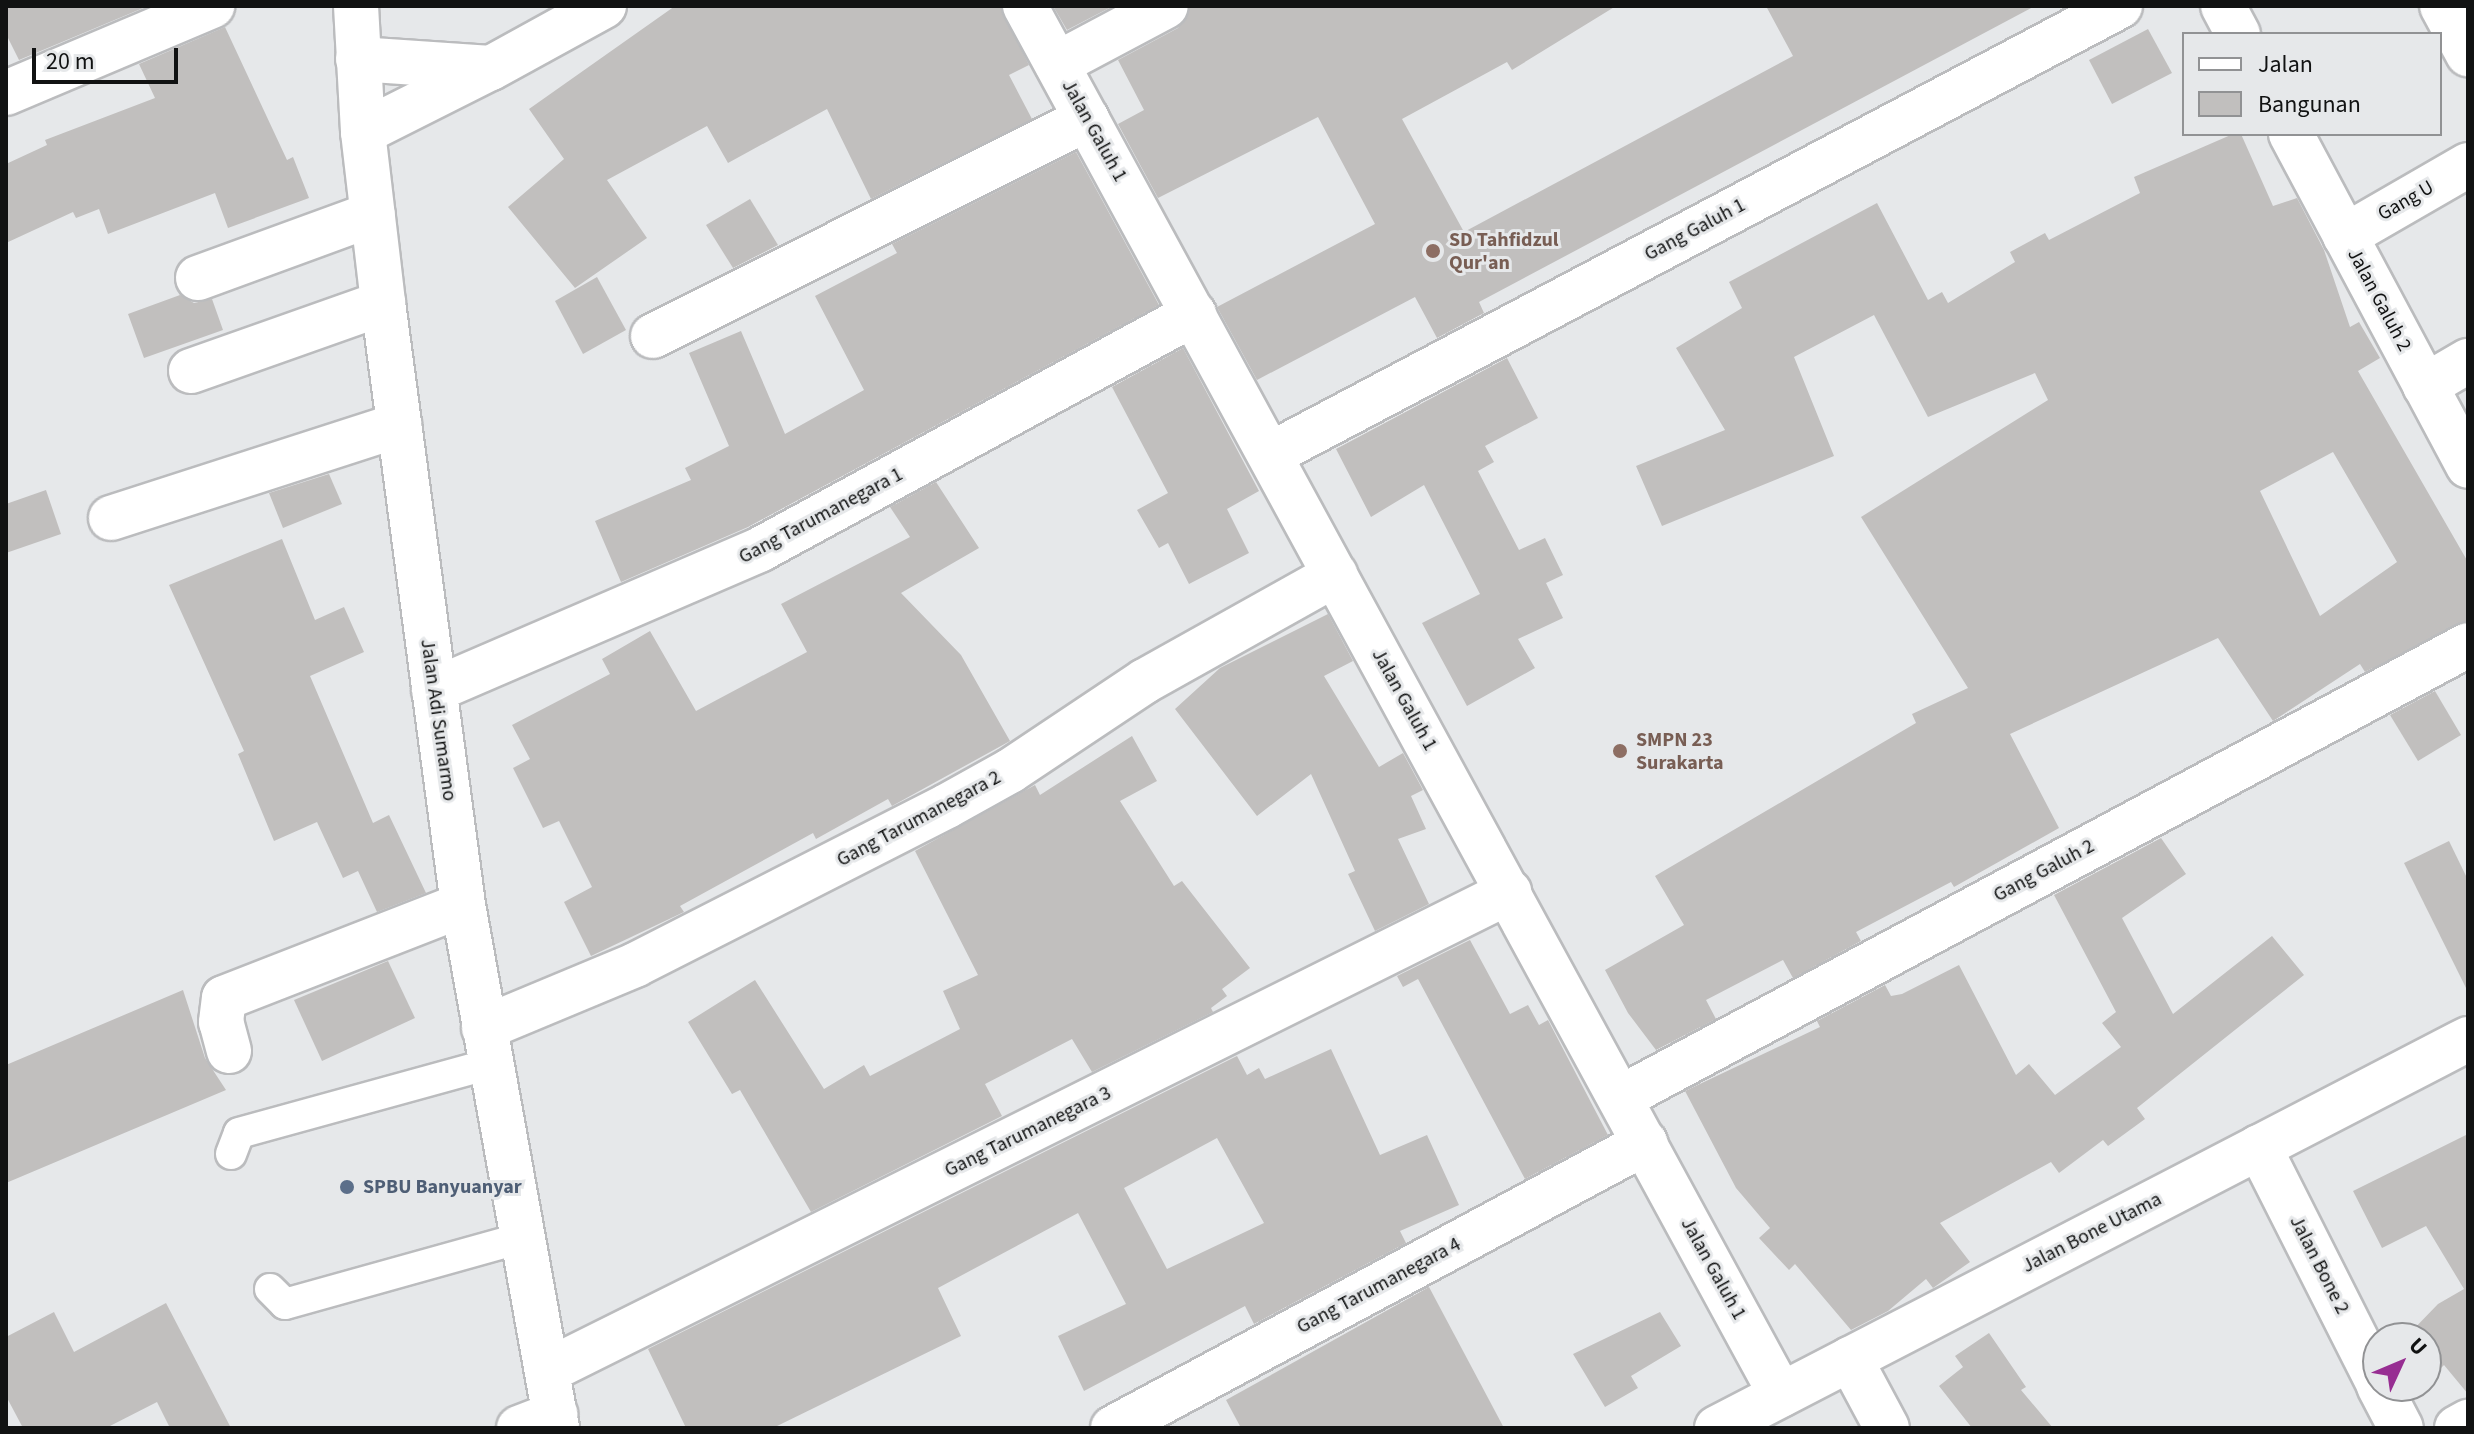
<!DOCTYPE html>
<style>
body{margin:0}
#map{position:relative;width:2474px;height:1434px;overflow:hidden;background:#e6e8ea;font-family:"Source Sans 3",sans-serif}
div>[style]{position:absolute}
.building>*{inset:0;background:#c1bfbe}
.roads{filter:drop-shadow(2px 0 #bbbcbe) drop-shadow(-2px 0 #bbbcbe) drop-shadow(0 2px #bbbcbe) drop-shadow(0 -2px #bbbcbe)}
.service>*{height:30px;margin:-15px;padding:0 15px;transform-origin:15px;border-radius:15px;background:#fff}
.minor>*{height:44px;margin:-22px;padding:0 22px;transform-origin:22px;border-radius:22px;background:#fff}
.secondary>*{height:44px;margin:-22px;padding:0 22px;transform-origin:22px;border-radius:22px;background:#fff}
.dots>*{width:22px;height:22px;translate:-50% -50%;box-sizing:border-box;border:4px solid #e6e8ea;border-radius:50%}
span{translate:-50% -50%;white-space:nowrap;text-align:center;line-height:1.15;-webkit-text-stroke:6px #e6e8ea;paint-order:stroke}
.street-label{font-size:20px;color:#111212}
.education-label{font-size:20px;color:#785e54;font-weight:700}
.left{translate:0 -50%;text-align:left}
.service-label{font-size:20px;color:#4e5e75;font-weight:700}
.frame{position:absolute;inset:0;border:8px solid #111212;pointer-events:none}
.legend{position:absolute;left:2182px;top:32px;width:260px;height:104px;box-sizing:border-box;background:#e6e8ea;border:2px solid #919294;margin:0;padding:10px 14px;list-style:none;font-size:24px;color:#111212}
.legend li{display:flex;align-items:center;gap:16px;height:40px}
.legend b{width:40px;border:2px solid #919294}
.north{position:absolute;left:2362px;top:1322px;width:80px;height:80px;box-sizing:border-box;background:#e6e8ea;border:2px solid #919294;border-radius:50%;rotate:46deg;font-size:22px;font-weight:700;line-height:32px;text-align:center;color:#111212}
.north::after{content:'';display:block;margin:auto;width:28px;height:36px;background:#972e92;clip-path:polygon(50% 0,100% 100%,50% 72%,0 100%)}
.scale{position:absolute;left:32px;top:48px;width:146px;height:36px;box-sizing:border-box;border:4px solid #111212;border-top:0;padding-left:10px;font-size:24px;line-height:28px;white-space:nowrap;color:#111212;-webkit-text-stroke:6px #e6e8ea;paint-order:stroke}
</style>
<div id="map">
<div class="building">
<div style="clip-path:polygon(6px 6px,148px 6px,19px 60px,6px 34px)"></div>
<div style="clip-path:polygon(675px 6px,1000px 6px,1029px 65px,1009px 75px,1032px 119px,871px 199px,827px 109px,728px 163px,707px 126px,607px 180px,647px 238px,575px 288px,508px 207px,564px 159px,529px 109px)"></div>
<div style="clip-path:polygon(1053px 6px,1113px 6px,1067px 30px)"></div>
<div style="clip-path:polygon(1191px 6px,1616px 6px,1512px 70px,1507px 62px,1402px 119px,1464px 232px,1793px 56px,1766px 6px,2035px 6px,1479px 302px,1484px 313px,1437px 338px,1415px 297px,1257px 380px,1217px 307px,1375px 224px,1318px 117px,1158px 198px,1118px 124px,1144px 110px,1118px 60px,1178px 28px)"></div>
<div style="clip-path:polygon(225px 27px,287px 160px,293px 157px,309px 198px,228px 228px,215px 193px,108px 234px,99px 209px,76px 218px,73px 212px,6px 243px,6px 164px,47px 145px,45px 140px,155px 98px,139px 64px)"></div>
<div style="clip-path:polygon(2148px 29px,2172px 73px,2112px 104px,2089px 60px)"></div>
<div style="clip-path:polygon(evenodd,2233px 134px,2241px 134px,2273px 206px,2297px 198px,2324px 250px,2350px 327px,2359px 322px,2380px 358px,2358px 371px,2468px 562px,2468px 620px,2365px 672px,2360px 664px,2273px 721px,2218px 638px,2010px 734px,2059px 828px,1954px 887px,1951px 882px,1856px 932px,1861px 941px,1793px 978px,1783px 960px,1706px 1000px,1716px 1019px,1656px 1050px,1628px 1013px,1605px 970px,1684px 925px,1655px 876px,1916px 723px,1912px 714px,1968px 688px,1861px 517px,2048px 400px,2035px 373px,1928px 417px,1874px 315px,1794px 357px,1834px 456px,1662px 526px,1636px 466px,1725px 430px,1676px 348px,1742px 308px,1729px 282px,1877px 203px,1928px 300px,1942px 292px,1948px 303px,2015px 262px,2010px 252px,2045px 233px,2049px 240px,2140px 193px,2134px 177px,2233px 134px,2333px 452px,2397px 562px,2320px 616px,2260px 491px,2333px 452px)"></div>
<div style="clip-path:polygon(1076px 152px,1159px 305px,748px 527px,621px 582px,595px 521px,691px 480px,685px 468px,729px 446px,689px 353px,741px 331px,785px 434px,864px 390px,815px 296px,897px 253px,892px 244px)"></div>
<div style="clip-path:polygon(750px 199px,778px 245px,733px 268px,706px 225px)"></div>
<div style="clip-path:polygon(597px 277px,626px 330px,583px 354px,555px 301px)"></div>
<div style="clip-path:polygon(180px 295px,194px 303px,212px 299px,223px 330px,144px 358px,128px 314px)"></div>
<div style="clip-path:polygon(1183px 348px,1259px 491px,1227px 509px,1249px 553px,1189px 584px,1168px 543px,1159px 548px,1137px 510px,1168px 493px,1112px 387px)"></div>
<div style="clip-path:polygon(1507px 358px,1538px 418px,1485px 446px,1494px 462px,1478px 471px,1519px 550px,1545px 538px,1563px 575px,1546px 583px,1563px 618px,1518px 639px,1535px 668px,1467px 706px,1422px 623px,1480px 594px,1424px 485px,1371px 517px,1336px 449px)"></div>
<div style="clip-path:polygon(329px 474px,342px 504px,283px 528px,269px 493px)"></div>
<div style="clip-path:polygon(936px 482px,979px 548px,901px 593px,961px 655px,1010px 741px,892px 806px,888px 799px,816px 839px,813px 833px,680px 906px,684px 912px,591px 956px,564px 902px,592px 887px,559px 821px,543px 828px,513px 768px,530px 759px,512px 725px,610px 674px,602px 659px,650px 631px,696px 711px,807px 652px,781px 604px,910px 537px,890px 507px)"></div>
<div style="clip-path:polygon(46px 490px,61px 534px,6px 553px,6px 504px)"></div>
<div style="clip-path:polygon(282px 539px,315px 620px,344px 607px,364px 652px,310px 676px,373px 823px,389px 815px,426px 893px,377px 912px,358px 871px,343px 878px,317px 822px,274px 841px,238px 754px,244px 751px,169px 585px)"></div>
<div style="clip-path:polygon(1328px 614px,1353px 661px,1324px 676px,1379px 767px,1403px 753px,1423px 790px,1411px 796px,1426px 829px,1398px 839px,1429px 904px,1375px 931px,1348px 874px,1355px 871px,1311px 774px,1257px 816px,1175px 709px,1220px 668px)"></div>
<div style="clip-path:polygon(2435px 691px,2461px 735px,2418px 761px,2390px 715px)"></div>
<div style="clip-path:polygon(1132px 736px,1157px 781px,1120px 801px,1174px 886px,1182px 881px,1250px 968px,1222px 989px,1227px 996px,1211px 1008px,1213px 1012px,1092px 1072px,1072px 1039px,985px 1084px,1002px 1116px,811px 1212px,740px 1090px,732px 1094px,688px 1022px,755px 980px,824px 1089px,864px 1065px,870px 1076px,960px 1029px,943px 991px,978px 975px,915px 851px,1035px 785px,1040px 795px)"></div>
<div style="clip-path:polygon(2161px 838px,2186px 874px,2122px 918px,2173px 1014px,2272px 936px,2304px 975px,2137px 1108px,2145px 1119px,2108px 1146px,2103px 1140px,2059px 1173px,2051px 1162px,1940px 1223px,1970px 1262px,1933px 1288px,1926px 1279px,1888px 1311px,1851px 1330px,1795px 1264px,1789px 1270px,1759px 1238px,1770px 1228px,1736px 1188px,1685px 1091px,1820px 1027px,1817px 1021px,1885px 985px,1891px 996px,1902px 994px,1959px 965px,2016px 1075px,2029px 1064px,2055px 1095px,2121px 1047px,2102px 1023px,2116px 1012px,2054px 895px)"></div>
<div style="clip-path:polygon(2449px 841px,2468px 880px,2468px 992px,2404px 863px)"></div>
<div style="clip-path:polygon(1470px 940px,1510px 1014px,1528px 1005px,1539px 1025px,1548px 1020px,1608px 1135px,1525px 1179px,1418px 979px,1403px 987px,1397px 976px)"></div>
<div style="clip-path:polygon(388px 961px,415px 1018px,322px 1061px,294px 1000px)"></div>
<div style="clip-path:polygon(183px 990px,205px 1058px,226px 1090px,6px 1183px,6px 1065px)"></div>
<div style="clip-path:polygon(evenodd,1331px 1049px,1380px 1155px,1427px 1135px,1459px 1205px,1400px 1231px,1406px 1243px,1254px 1324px,1245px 1306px,1084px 1391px,1058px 1336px,1126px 1304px,1078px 1213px,938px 1288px,961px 1336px,773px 1428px,686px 1428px,648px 1349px,1237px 1056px,1247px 1075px,1259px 1068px,1265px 1079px,1331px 1049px,1217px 1138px,1264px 1223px,1167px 1269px,1124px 1188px,1217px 1138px)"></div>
<div style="clip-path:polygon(2468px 1134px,2468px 1394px,2444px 1365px,2441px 1368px,2426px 1353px,2426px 1338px,2408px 1335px,2438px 1304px,2464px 1289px,2426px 1226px,2382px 1248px,2353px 1191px)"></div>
<div style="clip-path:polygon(1429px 1287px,1504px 1428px,1241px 1428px,1226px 1400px)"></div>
<div style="clip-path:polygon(166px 1303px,231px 1428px,170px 1428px,157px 1402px,106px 1428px,23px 1428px,6px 1396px,6px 1337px,54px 1312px,74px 1352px)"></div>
<div style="clip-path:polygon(1660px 1312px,1681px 1346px,1631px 1376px,1638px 1388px,1605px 1407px,1573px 1354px)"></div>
<div style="clip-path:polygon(1989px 1333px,2026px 1387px,2021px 1390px,2053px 1428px,1972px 1428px,1939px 1386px,1963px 1367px,1955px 1356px)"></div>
</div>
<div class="roads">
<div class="service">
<div style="left:231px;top:1154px;width:22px;rotate:-69deg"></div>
<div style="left:239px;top:1133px;width:260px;rotate:-15.4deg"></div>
<div style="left:270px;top:1289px;width:21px;rotate:45deg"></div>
<div style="left:285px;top:1304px;width:246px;rotate:-15.6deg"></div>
</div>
<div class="minor">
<div style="left:1025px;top:6px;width:1581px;rotate:61.44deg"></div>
<div style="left:2223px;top:6px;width:32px;rotate:62deg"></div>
<div style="left:2442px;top:6px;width:55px;rotate:61.6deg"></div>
<div style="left:358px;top:59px;width:133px;rotate:3.9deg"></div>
<div style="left:491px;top:68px;width:129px;rotate:-28.8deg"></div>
<div style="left:1057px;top:64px;width:123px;rotate:-28deg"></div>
<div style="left:6px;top:93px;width:224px;rotate:-22.9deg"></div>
<div style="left:363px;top:132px;width:140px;rotate:-26.7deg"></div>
<div style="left:2291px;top:134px;width:376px;rotate:61.9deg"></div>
<div style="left:2345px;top:236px;width:142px;rotate:-30deg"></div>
<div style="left:198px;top:278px;width:186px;rotate:-20.1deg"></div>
<div style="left:653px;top:336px;width:485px;rotate:-26.6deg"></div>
<div style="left:191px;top:371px;width:204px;rotate:-19.5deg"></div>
<div style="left:2425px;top:386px;width:50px;rotate:-30.2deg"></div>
<div style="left:1271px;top:454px;width:960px;rotate:-27.82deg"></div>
<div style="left:111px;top:518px;width:303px;rotate:-17.9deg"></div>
<div style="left:434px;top:690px;width:354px;rotate:-23.3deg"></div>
<div style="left:759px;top:550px;width:495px;rotate:-28.5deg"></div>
<div style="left:484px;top:1028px;width:164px;rotate:-22.6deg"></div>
<div style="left:635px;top:965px;width:350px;rotate:-27deg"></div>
<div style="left:947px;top:806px;width:72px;rotate:-29.1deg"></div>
<div style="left:1010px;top:771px;width:162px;rotate:-33.7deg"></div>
<div style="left:1145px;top:681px;width:218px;rotate:-29.2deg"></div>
<div style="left:229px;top:1051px;width:30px;rotate:-105deg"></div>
<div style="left:221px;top:1022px;width:24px;rotate:-83deg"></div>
<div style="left:224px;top:998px;width:256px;rotate:-21.3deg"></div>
<div style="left:1620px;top:1098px;width:961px;rotate:-28.11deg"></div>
<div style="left:2259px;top:1147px;width:264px;rotate:63.2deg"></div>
<div style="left:1850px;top:1359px;width:78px;rotate:61.8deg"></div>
<div style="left:547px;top:1371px;width:1075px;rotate:-26.47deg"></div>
<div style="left:2379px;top:1386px;width:47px;rotate:62.4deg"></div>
<div style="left:519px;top:1428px;width:39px;rotate:-21deg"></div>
<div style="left:1113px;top:1428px;width:604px;rotate:-28.18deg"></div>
<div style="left:1717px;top:1428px;width:846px;rotate:-27.38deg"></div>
<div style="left:2457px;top:1428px;width:13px;rotate:-29deg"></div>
</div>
<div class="secondary">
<div style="left:356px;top:6px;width:126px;rotate:86.8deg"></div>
<div style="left:363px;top:132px;width:172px;rotate:83.3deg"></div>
<div style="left:383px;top:303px;width:607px;rotate:82.43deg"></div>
<div style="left:463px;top:905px;width:531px;rotate:79.81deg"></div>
</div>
</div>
<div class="dots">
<div style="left:1433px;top:251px;background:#8d6e63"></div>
<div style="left:1620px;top:751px;background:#8d6e63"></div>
<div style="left:347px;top:1187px;background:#5c6f8a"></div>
</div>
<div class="street-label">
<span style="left:1094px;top:131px;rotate:61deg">Jalan Galuh 1</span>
<span style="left:2406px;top:201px;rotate:-30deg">Gang U</span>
<span style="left:1695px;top:230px;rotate:-28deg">Gang Galuh 1</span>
<span style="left:2379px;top:300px;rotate:62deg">Jalan Galuh 2</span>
<span style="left:821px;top:516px;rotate:-28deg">Gang Tarumanegara 1</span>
<span style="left:1404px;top:700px;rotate:61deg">Jalan Galuh 1</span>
<span style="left:438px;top:720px;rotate:82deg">Jalan Adi Sumarmo</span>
<span style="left:919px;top:819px;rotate:-28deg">Gang Tarumanegara 2</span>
<span style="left:2044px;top:871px;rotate:-28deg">Gang Galuh 2</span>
<span style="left:1028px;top:1132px;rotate:-26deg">Gang Tarumanegara 3</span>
<span style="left:2092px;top:1233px;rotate:-27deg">Jalan Bone Utama</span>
<span style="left:2319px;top:1265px;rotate:63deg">Jalan Bone 2</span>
<span style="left:1713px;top:1269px;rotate:61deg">Jalan Galuh 1</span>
<span style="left:1379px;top:1286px;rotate:-28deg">Gang Tarumanegara 4</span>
</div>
<div class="education-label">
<span class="left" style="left:1449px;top:252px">SD Tahfidzul<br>Qur'an</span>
<span class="left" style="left:1636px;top:752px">SMPN 23<br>Surakarta</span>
</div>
<div class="service-label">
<span class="left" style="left:363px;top:1187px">SPBU Banyuanyar</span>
</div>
<div class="frame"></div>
<ul class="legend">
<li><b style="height:10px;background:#fff"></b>Jalan</li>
<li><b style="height:22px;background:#c1bfbe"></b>Bangunan</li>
</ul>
<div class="north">U</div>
<div class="scale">20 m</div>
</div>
